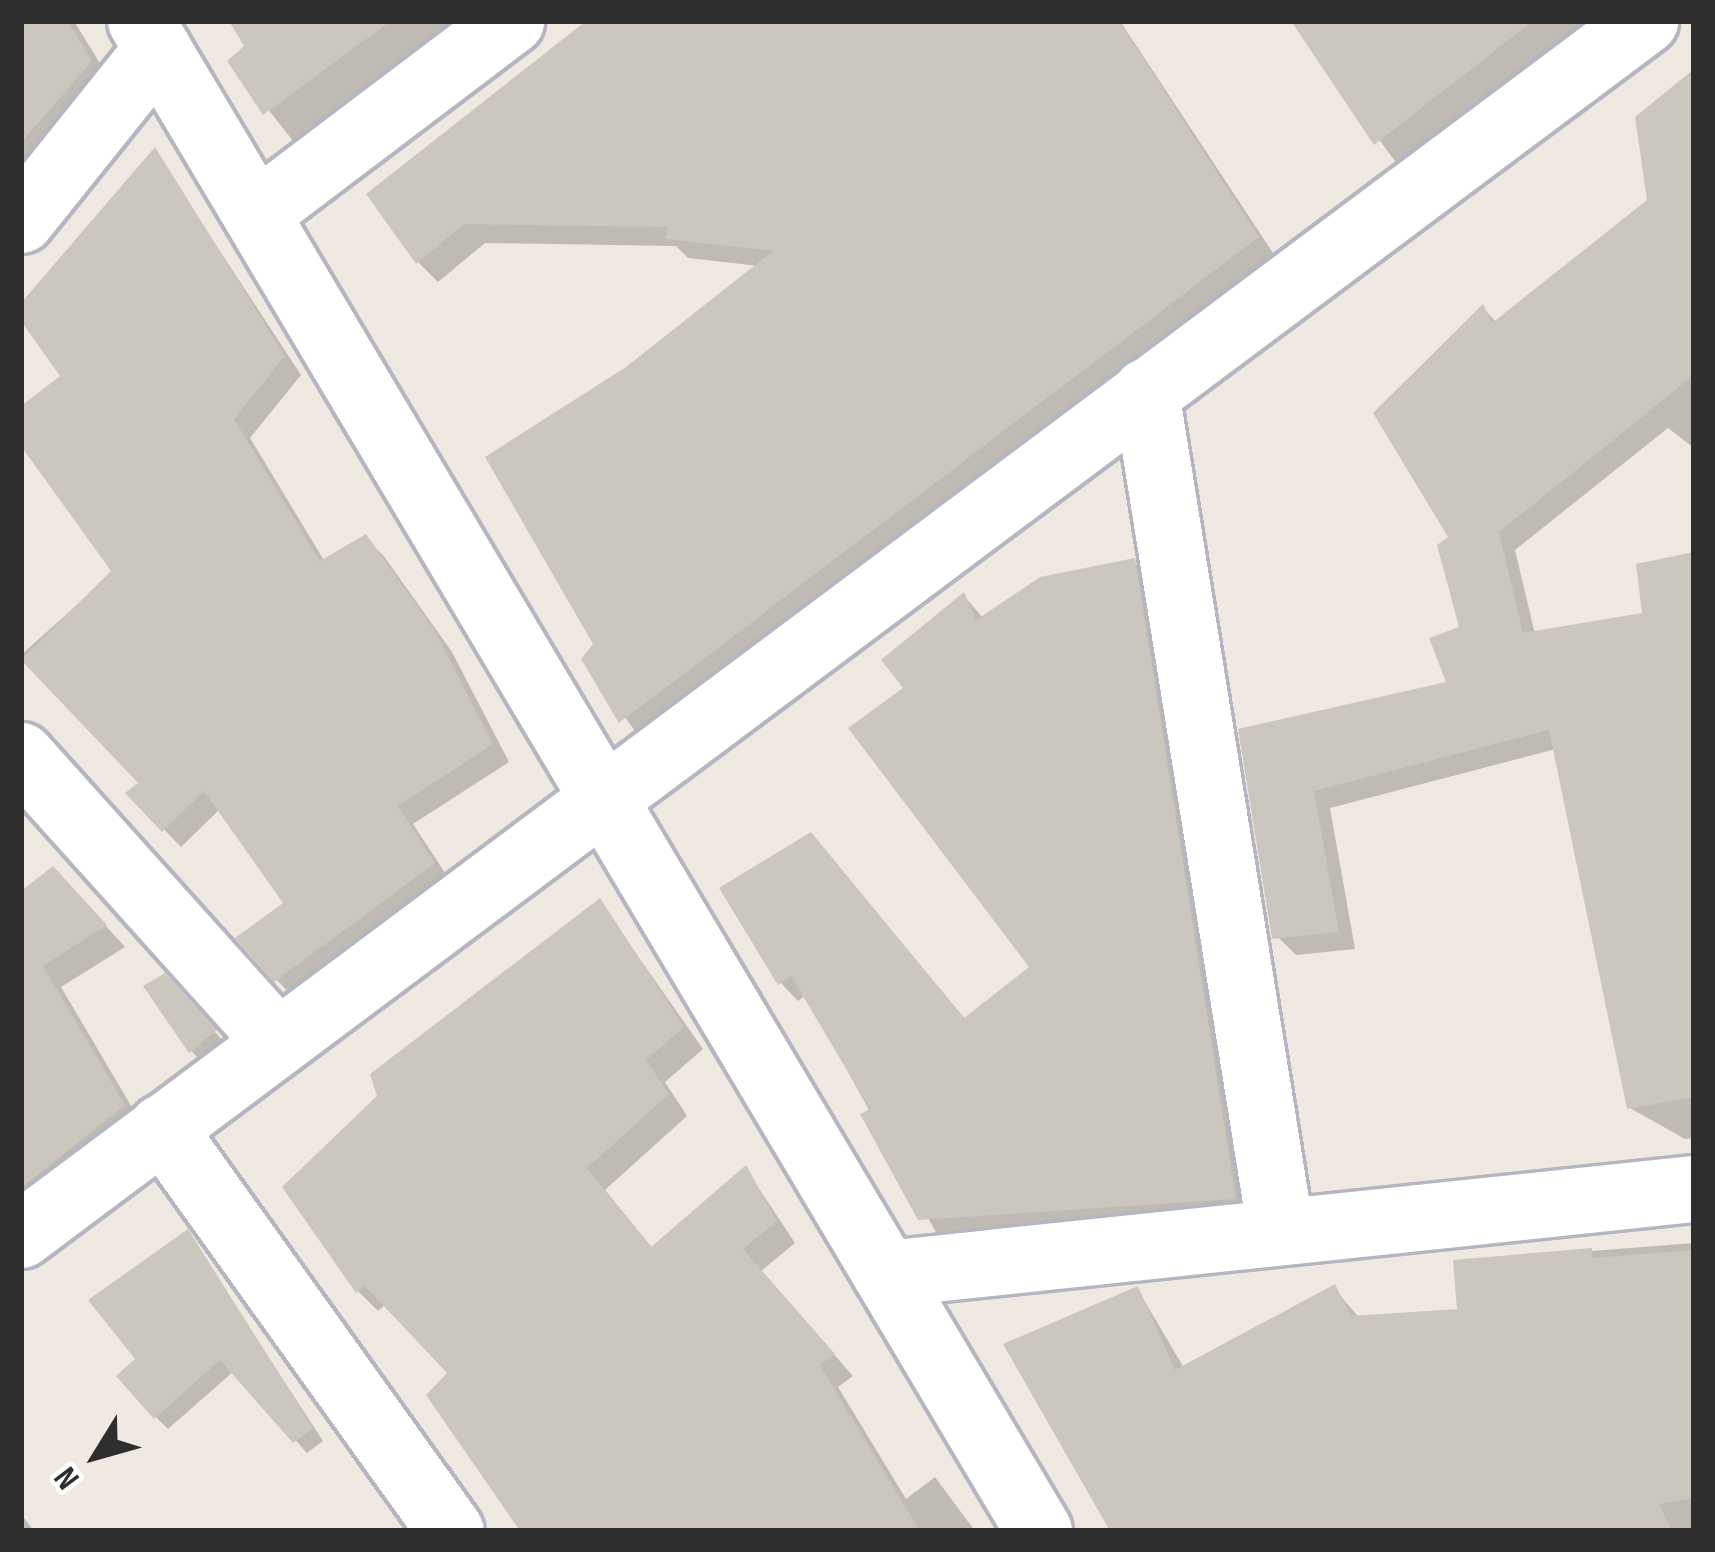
<!DOCTYPE html>
<style>
body{margin:0}
#map{position:relative;width:1715px;height:1552px;overflow:hidden;background:#efe9e1;font-family:"Sofia Sans Condensed",sans-serif}
div>[style]{position:absolute}
.shadow>*{inset:0;background:#0003}
.building>*{inset:0;background:#cbc7bf}
.roads{filter:drop-shadow(3px 0 #b4b7c1) drop-shadow(-3px 0 #b4b7c1) drop-shadow(0 3px #b4b7c1) drop-shadow(0 -3px #b4b7c1)}
.street>*{height:66px;margin:-33px;padding:0 33px;transform-origin:33px;border-radius:33px;background:#fff}
span{translate:-50% -50%;white-space:nowrap;text-align:center;line-height:1.15;-webkit-text-stroke:10px #fff;paint-order:stroke}
.frame{position:absolute;inset:0;border:24px solid #2e2e2e;pointer-events:none}
.north{position:absolute;left:36px;top:1396px;width:120px;height:120px;-webkit-text-stroke:9px #fff;paint-order:stroke;rotate:233deg;font-size:33px;font-weight:700;line-height:48px;text-align:center;color:#2e2e2e}
.north::after{content:'';display:block;margin:auto;width:42px;height:54px;background:#2e2e2e;clip-path:polygon(50% 0,100% 100%,50% 72%,0 100%)}
</style>
<div id="map">
<div class="shadow">
<div style="clip-path:polygon(21px 21px,74px 21px,112px 83px,21px 189px)"></div>
<div style="clip-path:polygon(232px 21px,455px 21px,293px 141px,231px 62px,248px 46px)"></div>
<div style="clip-path:polygon(592px 21px,1120px 21px,1277px 259px,642px 741px,584px 660px,597px 645px,627px 369px,759px 266px,688px 258px,676px 246px,485px 243px,438px 282px,418px 262px)"></div>
<div style="clip-path:polygon(1293px 21px,1601px 21px,1397px 164px)"></div>
<div style="clip-path:polygon(1694px 73px,1694px 448px,1668px 428px,1515px 550px,1535px 634px,1645px 616px,1694px 571px,1694px 1138px,1685px 1139px,1630px 1108px,1556px 749px,1330px 808px,1355px 949px,1296px 955px,1278px 937px,1242px 731px,1450px 684px,1463px 629px,1452px 538px,1483px 308px,1497px 323px,1651px 202px)"></div>
<div style="clip-path:polygon(155px 152px,301px 375px,250px 438px,325px 562px,365px 538px,383px 555px,452px 652px,509px 762px,413px 824px,451px 882px,294px 998px,277px 980px,287px 904px,220px 809px,181px 847px,130px 794px,143px 783px,21px 655px,115px 571px,21px 441px,21px 410px,64px 376px,21px 307px)"></div>
<div style="clip-path:polygon(1134px 562px,1151px 579px,1252px 1216px,938px 1236px,806px 995px,798px 1001px,781px 983px,724px 889px,811px 835px,966px 1020px,1033px 967px,907px 689px,964px 596px,983px 618px)"></div>
<div style="clip-path:polygon(73px 890px,125px 947px,61px 987px,143px 1126px,21px 1209px,21px 895px)"></div>
<div style="clip-path:polygon(600px 902px,703px 1049px,665px 1082px,687px 1116px,605px 1190px,653px 1249px,746px 1169px,795px 1243px,761px 1271px,853px 1376px,838px 1387px,906px 1499px,935px 1477px,975px 1531px,524px 1531px,430px 1395px,451px 1373px,386px 1304px,378px 1311px,358px 1291px)"></div>
<div style="clip-path:polygon(182px 996px,225px 1043px,214px 1074px,191px 1051px)"></div>
<div style="clip-path:polygon(188px 1233px,323px 1441px,307px 1453px,234px 1371px,168px 1429px,156px 1417px,139px 1359px)"></div>
<div style="clip-path:polygon(1694px 1243px,1694px 1531px,1114px 1531px,1008px 1346px,1138px 1290px,1184px 1368px,1334px 1288px,1360px 1319px,1460px 1312px,1592px 1251px)"></div>
<div style="clip-path:polygon(21px 1514px,34px 1531px,21px 1531px)"></div>
</div>
<div class="building">
<div style="clip-path:polygon(21px 21px,68px 21px,92px 61px,21px 143px)"></div>
<div style="clip-path:polygon(229px 21px,391px 21px,263px 115px,227px 61px,244px 46px)"></div>
<div style="clip-path:polygon(586px 21px,1119px 21px,1259px 237px,619px 723px,581px 659px,593px 644px,485px 457px,626px 367px,773px 251px,665px 239px,668px 227px,464px 224px,416px 264px,366px 194px)"></div>
<div style="clip-path:polygon(1291px 21px,1533px 21px,1374px 145px)"></div>
<div style="clip-path:polygon(1694px 69px,1694px 375px,1499px 532px,1523px 633px,1642px 613px,1636px 564px,1694px 552px,1694px 1097px,1627px 1109px,1549px 730px,1314px 791px,1339px 932px,1272px 939px,1238px 729px,1446px 682px,1429px 638px,1459px 627px,1437px 545px,1448px 537px,1373px 413px,1483px 304px,1492px 323px,1647px 200px,1635px 117px)"></div>
<div style="clip-path:polygon(155px 147px,285px 356px,234px 419px,320px 561px,366px 534px,435px 631px,493px 744px,398px 806px,435px 863px,274px 982px,235px 938px,283px 903px,204px 791px,162px 832px,125px 793px,138px 783px,21px 660px,111px 571px,21px 446px,21px 406px,60px 376px,21px 321px,21px 303px)"></div>
<div style="clip-path:polygon(1135px 558px,1236px 1199px,918px 1220px,860px 1114px,870px 1109px,791px 976px,778px 985px,719px 888px,811px 832px,964px 1018px,1029px 967px,848px 728px,903px 688px,881px 660px,964px 592px,976px 620px,1040px 577px)"></div>
<div style="clip-path:polygon(53px 866px,107px 925px,43px 966px,125px 1105px,21px 1188px,21px 891px)"></div>
<div style="clip-path:polygon(600px 898px,684px 1027px,646px 1060px,669px 1094px,587px 1168px,651px 1247px,746px 1165px,777px 1221px,743px 1249px,835px 1354px,820px 1365px,920px 1531px,520px 1531px,426px 1395px,447px 1373px,365px 1286px,356px 1293px,282px 1187px,377px 1096px,370px 1074px)"></div>
<div style="clip-path:polygon(165px 973px,217px 1030px,189px 1053px,143px 986px)"></div>
<div style="clip-path:polygon(188px 1229px,313px 1428px,293px 1443px,220px 1360px,154px 1419px,116px 1376px,135px 1359px,88px 1300px)"></div>
<div style="clip-path:polygon(1592px 1248px,1592px 1258px,1694px 1250px,1694px 1498px,1659px 1504px,1672px 1531px,1110px 1531px,1003px 1344px,1138px 1286px,1175px 1370px,1335px 1284px,1351px 1316px,1457px 1309px,1453px 1260px)"></div>
</div>
<div class="roads">
<div class="street">
<div style="left:141px;top:21px;width:1757px;rotate:59.26deg"></div>
<div style="left:256px;top:214px;width:320px;rotate:-37.1deg"></div>
<div style="left:21px;top:220px;width:219px;rotate:-51.3deg"></div>
<div style="left:1146px;top:392px;width:851px;rotate:80.87deg"></div>
<div style="left:21px;top:756px;width:385px;rotate:48.1deg"></div>
<div style="left:162px;top:1128px;width:496px;rotate:54.4deg"></div>
<div style="left:21px;top:1235px;width:2028px;rotate:-36.78deg"></div>
<div style="left:886px;top:1274px;width:812px;rotate:-6.01deg"></div>
</div>
</div>
<div class="frame"></div>
<div class="north">N</div>
</div>
